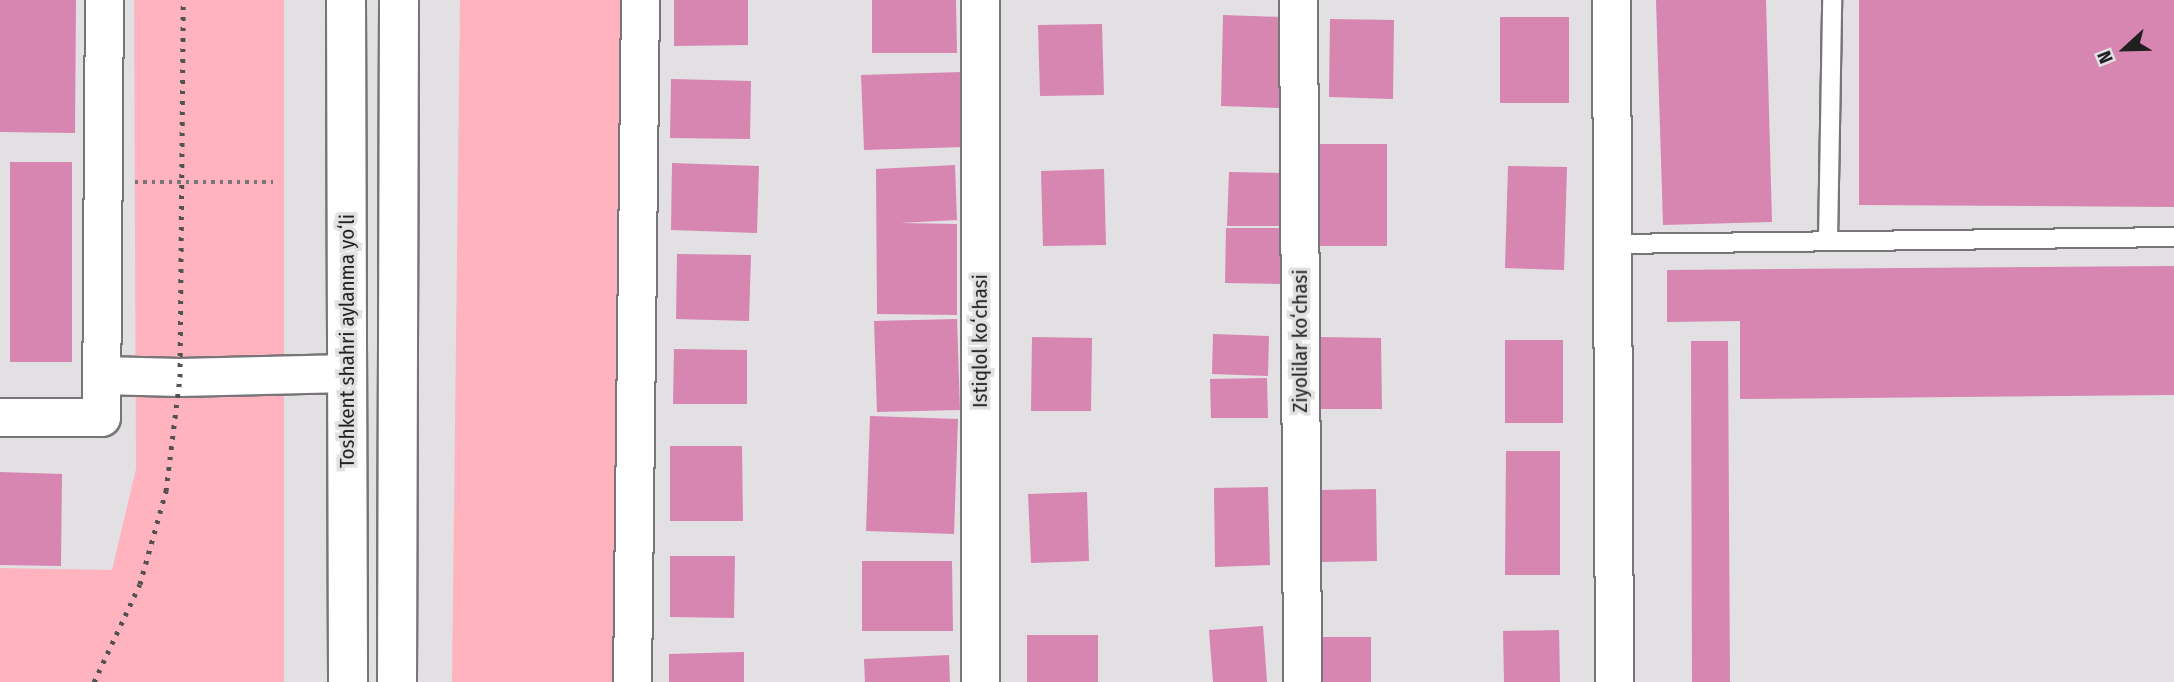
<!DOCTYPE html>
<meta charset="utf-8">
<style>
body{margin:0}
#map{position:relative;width:2174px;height:682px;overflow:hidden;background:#e2e0e2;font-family:"Fira Sans Condensed",sans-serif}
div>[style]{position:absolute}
.green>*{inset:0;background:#feb3bf}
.building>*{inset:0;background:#d785b1}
.path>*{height:4.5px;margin-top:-2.25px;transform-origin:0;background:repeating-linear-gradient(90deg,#787778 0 3.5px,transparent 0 8.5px)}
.roads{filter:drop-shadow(2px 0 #777577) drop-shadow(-2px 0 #777577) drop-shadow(0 2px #777577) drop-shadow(0 -2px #777577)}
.service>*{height:18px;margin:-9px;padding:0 9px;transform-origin:9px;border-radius:9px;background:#fff}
.minor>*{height:37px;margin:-18.5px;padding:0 18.5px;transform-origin:18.5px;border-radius:18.5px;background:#fff}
.trunk>*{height:38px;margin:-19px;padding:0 19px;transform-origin:19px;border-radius:19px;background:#fff}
.rail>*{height:5px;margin-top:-2.5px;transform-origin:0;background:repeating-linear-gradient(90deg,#535253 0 3.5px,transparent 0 10.5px)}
span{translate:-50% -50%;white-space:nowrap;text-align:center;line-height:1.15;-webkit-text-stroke:7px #e2e0e2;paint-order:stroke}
.street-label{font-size:21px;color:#212021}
.north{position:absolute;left:2090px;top:14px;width:70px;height:70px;-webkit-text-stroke:5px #e2e0e2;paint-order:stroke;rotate:248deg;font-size:19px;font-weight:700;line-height:28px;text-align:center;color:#212021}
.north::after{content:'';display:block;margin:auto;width:24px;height:32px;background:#212021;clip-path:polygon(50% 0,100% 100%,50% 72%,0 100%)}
</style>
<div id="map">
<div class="green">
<div style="clip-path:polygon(134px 0,284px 0,284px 682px,0 682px,0 568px,112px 570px,136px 469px)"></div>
<div style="clip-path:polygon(460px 0,629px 0,628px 682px,452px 682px)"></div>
</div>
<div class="building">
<div style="clip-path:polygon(0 0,76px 0,75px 133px,0 132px)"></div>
<div style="clip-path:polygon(674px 0,748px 0,748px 45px,674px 46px)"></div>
<div style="clip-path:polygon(872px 0,956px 0,957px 53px,872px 53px)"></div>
<div style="clip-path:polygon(1656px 0,1766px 0,1772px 222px,1663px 225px)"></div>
<div style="clip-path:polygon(1859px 0,2174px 0,2174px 207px,1859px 205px)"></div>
<div style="clip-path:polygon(1223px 15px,1281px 17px,1279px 108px,1221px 106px)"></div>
<div style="clip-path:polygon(1500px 17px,1569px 17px,1569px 103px,1500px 103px)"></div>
<div style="clip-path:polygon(1330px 19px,1394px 20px,1393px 99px,1329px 97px)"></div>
<div style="clip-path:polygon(1102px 24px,1104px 95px,1040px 96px,1038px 25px)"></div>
<div style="clip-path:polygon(962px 72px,964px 147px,864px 150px,861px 75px)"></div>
<div style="clip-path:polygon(671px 79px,751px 81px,750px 139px,670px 138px)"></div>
<div style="clip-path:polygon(1319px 144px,1387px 144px,1387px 246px,1319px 246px)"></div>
<div style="clip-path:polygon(10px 162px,72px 162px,72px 362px,10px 362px)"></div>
<div style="clip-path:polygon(672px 163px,759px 166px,757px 233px,671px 230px)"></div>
<div style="clip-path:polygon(955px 165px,957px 220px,900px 223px,957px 224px,957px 315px,877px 314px,876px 169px)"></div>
<div style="clip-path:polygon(1508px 166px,1567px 167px,1564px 270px,1505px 268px)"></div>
<div style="clip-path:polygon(1104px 169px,1106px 245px,1043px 246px,1041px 171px)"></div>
<div style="clip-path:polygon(1229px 172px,1283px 173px,1282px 226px,1227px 226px)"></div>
<div style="clip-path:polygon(1226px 228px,1282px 228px,1281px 284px,1225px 283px)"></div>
<div style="clip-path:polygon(677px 254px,751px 255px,749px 321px,676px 319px)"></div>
<div style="clip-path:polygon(2174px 266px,2174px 395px,1740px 399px,1740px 321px,1667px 322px,1667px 270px)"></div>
<div style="clip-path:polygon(957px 319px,960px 410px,877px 412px,874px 321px)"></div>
<div style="clip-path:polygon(1213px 334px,1269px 336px,1268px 376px,1212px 374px)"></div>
<div style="clip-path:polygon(1032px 337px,1092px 338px,1091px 411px,1031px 411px)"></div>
<div style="clip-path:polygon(1318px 337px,1381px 338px,1382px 409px,1318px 409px)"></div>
<div style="clip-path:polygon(1505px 340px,1563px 340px,1563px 423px,1505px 423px)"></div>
<div style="clip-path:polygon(1691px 341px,1728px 341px,1730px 682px,1692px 682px)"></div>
<div style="clip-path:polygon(674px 349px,747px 350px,747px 404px,673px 404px)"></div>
<div style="clip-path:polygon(1267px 378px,1268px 418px,1211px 418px,1210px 379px)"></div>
<div style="clip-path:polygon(870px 416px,958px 419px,954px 534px,866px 531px)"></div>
<div style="clip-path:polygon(670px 446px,742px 446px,743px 521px,670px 521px)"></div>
<div style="clip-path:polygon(1506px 451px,1560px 451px,1560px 575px,1505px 575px)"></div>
<div style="clip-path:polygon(0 472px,62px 474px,61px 566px,0 565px)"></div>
<div style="clip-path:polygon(1268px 487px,1270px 565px,1215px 567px,1214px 488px)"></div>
<div style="clip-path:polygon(1376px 489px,1377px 561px,1320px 562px,1320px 490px)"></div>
<div style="clip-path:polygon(1087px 492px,1089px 561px,1031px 563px,1028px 494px)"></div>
<div style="clip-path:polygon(670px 556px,735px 556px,734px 618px,670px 617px)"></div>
<div style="clip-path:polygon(862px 561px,952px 561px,953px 631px,862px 631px)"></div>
<div style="clip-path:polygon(1263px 626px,1267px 682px,1213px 682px,1209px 630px)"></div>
<div style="clip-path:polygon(1559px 630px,1560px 682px,1504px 682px,1503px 631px)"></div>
<div style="clip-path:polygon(1027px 635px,1098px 635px,1098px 682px,1027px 682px)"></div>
<div style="clip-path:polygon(1322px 637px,1371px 637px,1371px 682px,1321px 682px)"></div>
<div style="clip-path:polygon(744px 652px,744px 682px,669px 682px,669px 654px)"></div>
<div style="clip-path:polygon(949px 655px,950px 682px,865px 682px,864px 659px)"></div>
</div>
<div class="path">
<div style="left:135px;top:182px;width:138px"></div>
</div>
<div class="roads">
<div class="service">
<div style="left:1828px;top:241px;width:241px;rotate:-89deg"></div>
<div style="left:1612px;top:244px;width:562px;rotate:-0.71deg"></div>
</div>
<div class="minor">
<div style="left:980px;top:0;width:682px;rotate:90deg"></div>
<div style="left:1298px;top:0;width:682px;rotate:89.66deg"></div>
<div style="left:1611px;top:0;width:682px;rotate:89.75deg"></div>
<div style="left:101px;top:375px;width:79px;rotate:1.5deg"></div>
<div style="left:180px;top:377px;width:167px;rotate:-1.4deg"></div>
<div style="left:0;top:417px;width:101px"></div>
<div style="left:101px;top:417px;width:417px;rotate:-89.6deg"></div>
<div style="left:632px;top:682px;width:682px;rotate:-89.33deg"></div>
</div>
<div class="trunk">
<div style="left:346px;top:0;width:682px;rotate:89.83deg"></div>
<div style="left:397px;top:682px;width:682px;rotate:-89.83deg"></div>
</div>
</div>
<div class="rail">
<div style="left:94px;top:682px;width:108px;rotate:-64.9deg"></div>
<div style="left:140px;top:584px;width:97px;rotate:-74.4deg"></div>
<div style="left:166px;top:491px;width:115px;rotate:-83deg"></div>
<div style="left:180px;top:377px;width:377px;rotate:-89.5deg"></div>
</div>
<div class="street-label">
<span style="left:347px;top:341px;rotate:-90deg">Toshkent shahri aylanma yoʻli</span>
<span style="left:980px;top:341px;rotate:-90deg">Istiqlol koʻchasi</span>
<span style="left:1300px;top:341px;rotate:-90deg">Ziyolilar koʻchasi</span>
</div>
<div class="north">N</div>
</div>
